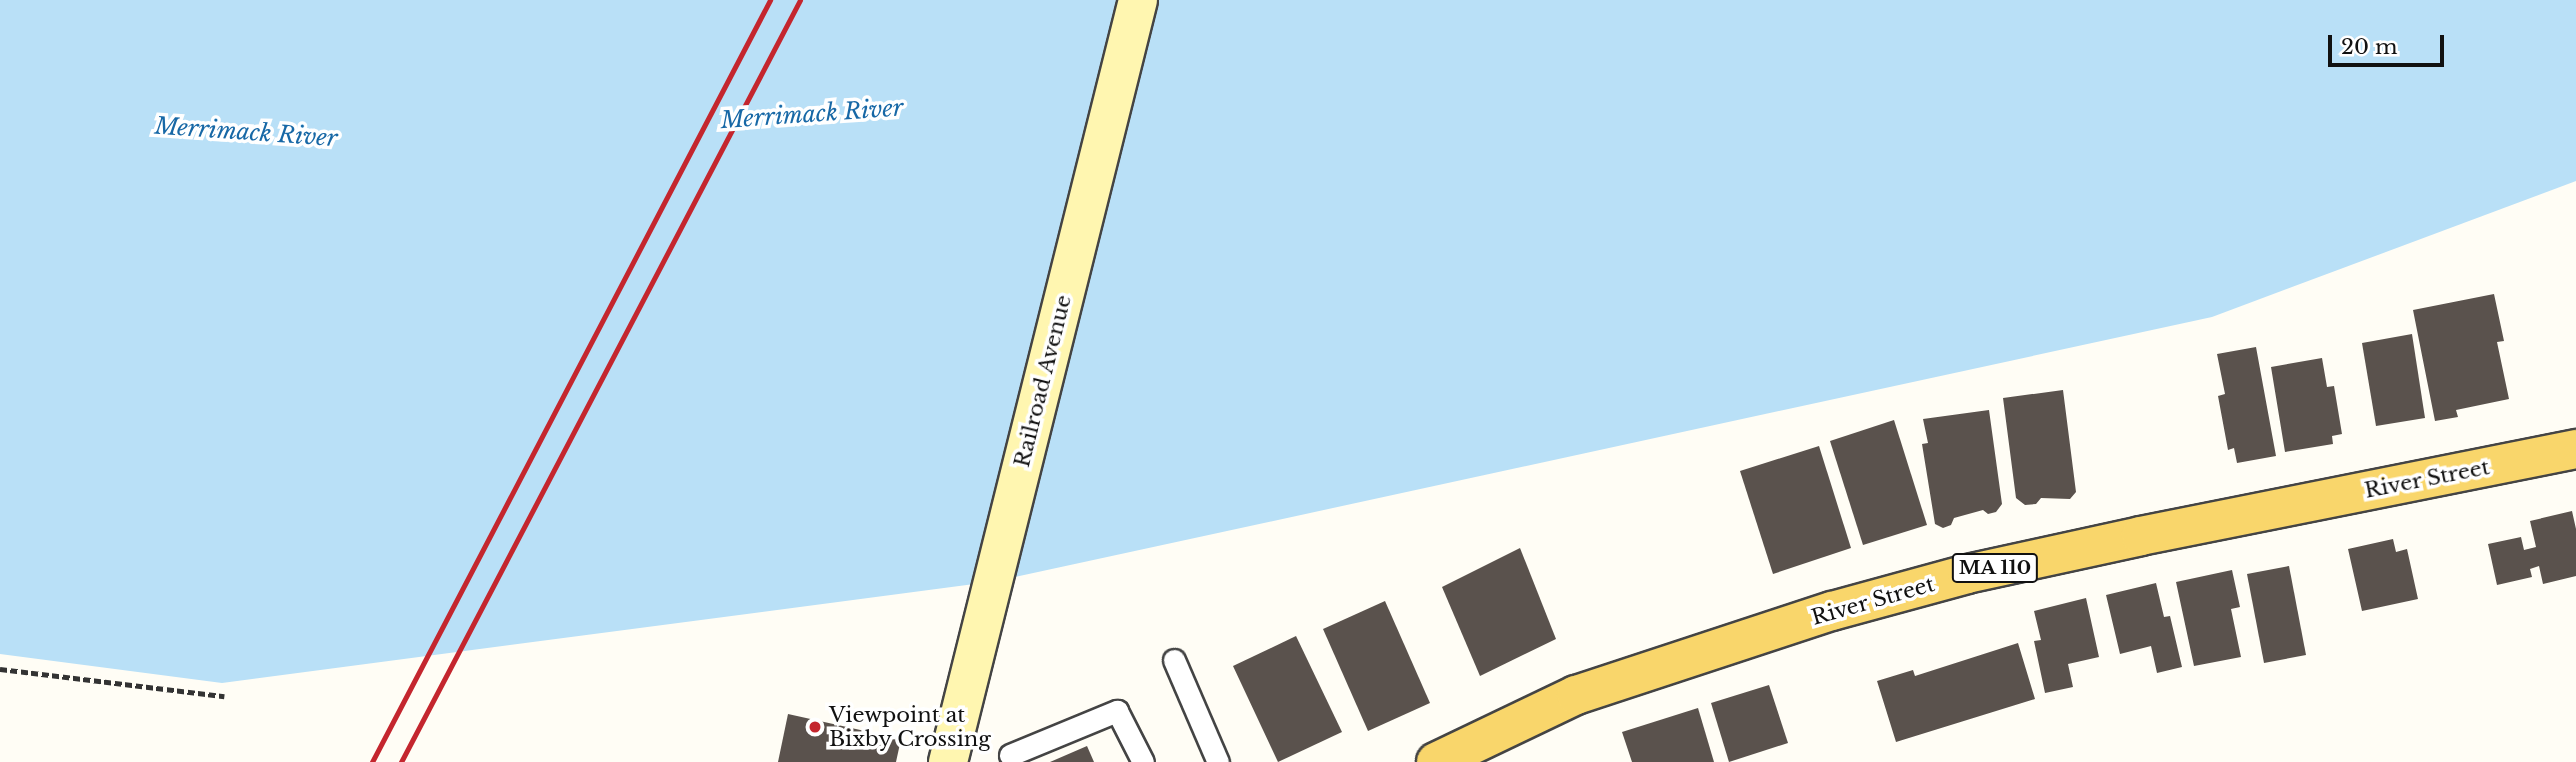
<!DOCTYPE html>
<style>
body{margin:0}
#map{position:relative;width:2576px;height:762px;overflow:hidden;background:#fffdf5;font-family:"Libre Baskerville",serif}
div>[style]{position:absolute}
.water>*{inset:0;background:#b9e0f7}
.building>*{inset:0;background:#5a524d}
.path>*{height:4.5px;margin-top:-2.25px;transform-origin:0;background:repeating-linear-gradient(90deg,#333 0 7px,transparent 0 10.5px)}
.roads{filter:drop-shadow(2px 0 #444) drop-shadow(-2px 0 #444) drop-shadow(0 2px #444) drop-shadow(0 -2px #444)}
.service>*{height:21px;margin:-10.5px;padding:0 10.5px;transform-origin:10.5px;border-radius:10.5px;background:#fff}
.secondary>*{height:38px;margin:-19px;padding:0 19px;transform-origin:19px;border-radius:19px;background:#fff6b0}
.primary>*{height:38px;margin:-19px;padding:0 19px;transform-origin:19px;border-radius:19px;background:#f9d66b}
.rail>*{height:5px;margin:-2.5px;padding:0 2.5px;transform-origin:2.5px;border-radius:2.5px;background:#c4262e}
.dots>*{width:19px;height:19px;translate:-50% -50%;box-sizing:border-box;border:4px solid #fff;border-radius:50%}
span{translate:-50% -50%;white-space:nowrap;text-align:center;line-height:1.15;-webkit-text-stroke:7px #fff;paint-order:stroke}
.shield-label span{padding:2px 5px;background:#fff;border:2px solid;border-radius:5px;-webkit-text-stroke-width:0}
.shield-label{font-size:19px;color:#111;font-weight:700}
.street-label{font-size:21px;color:#111}
.poi-label{font-size:21px;color:#111}
.left{translate:0 -50%;text-align:left}
.water-label{font-size:23px;color:#1768a6;font-style:italic}
.scale{position:absolute;left:2328px;top:35px;width:116px;height:32px;box-sizing:border-box;border:4px solid #111;border-top:0;padding-left:9px;font-size:21px;line-height:24px;white-space:nowrap;color:#111;-webkit-text-stroke:5px #fff;paint-order:stroke}
</style>
<div id="map">
<div class="water">
<div style="clip-path:polygon(0 0,2576px 0,2576px 181px,2212px 317px,997px 581px,222px 683px,0 654px)"></div>
</div>
<div class="building">
<div style="clip-path:polygon(2494px 294px,2504px 341px,2497px 342px,2509px 399px,2456px 410px,2458px 417px,2435px 421px,2413px 310px)"></div>
<div style="clip-path:polygon(2412px 334px,2425px 418px,2376px 426px,2362px 343px)"></div>
<div style="clip-path:polygon(2256px 347px,2276px 456px,2237px 463px,2234px 448px,2228px 450px,2218px 396px,2225px 394px,2217px 354px)"></div>
<div style="clip-path:polygon(2322px 358px,2327px 387px,2334px 386px,2342px 434px,2332px 436px,2333px 444px,2285px 452px,2271px 367px)"></div>
<div style="clip-path:polygon(2063px 390px,2076px 492px,2070px 499px,2041px 498px,2036px 504px,2025px 505px,2016px 498px,2003px 398px)"></div>
<div style="clip-path:polygon(1989px 410px,2002px 504px,1996px 512px,1988px 514px,1983px 510px,1954px 518px,1951px 525px,1943px 528px,1935px 524px,1922px 444px,1928px 443px,1923px 419px)"></div>
<div style="clip-path:polygon(1894px 420px,1927px 525px,1863px 545px,1830px 441px)"></div>
<div style="clip-path:polygon(1819px 446px,1851px 548px,1773px 574px,1740px 471px)"></div>
<div style="clip-path:polygon(2572px 511px,2576px 529px,2576px 576px,2543px 584px,2539px 566px,2530px 569px,2532px 577px,2497px 585px,2488px 544px,2521px 537px,2524px 550px,2536px 547px,2530px 521px)"></div>
<div style="clip-path:polygon(2393px 539px,2396px 552px,2407px 549px,2418px 599px,2362px 611px,2348px 549px)"></div>
<div style="clip-path:polygon(1520px 548px,1556px 639px,1480px 676px,1442px 587px)"></div>
<div style="clip-path:polygon(2289px 566px,2306px 655px,2264px 663px,2247px 574px)"></div>
<div style="clip-path:polygon(2232px 570px,2240px 607px,2231px 609px,2241px 657px,2194px 666px,2176px 582px)"></div>
<div style="clip-path:polygon(2156px 583px,2164px 617px,2170px 616px,2182px 667px,2157px 673px,2151px 646px,2120px 654px,2106px 595px)"></div>
<div style="clip-path:polygon(2086px 598px,2099px 657px,2068px 664px,2073px 687px,2045px 693px,2034px 641px,2041px 640px,2034px 611px)"></div>
<div style="clip-path:polygon(1385px 601px,1430px 703px,1368px 731px,1323px 629px)"></div>
<div style="clip-path:polygon(1296px 636px,1342px 732px,1278px 762px,1233px 666px)"></div>
<div style="clip-path:polygon(2018px 643px,2035px 699px,1896px 742px,1877px 681px,1913px 670px,1915px 676px)"></div>
<div style="clip-path:polygon(1769px 685px,1788px 743px,1729px 762px,1711px 703px)"></div>
<div style="clip-path:polygon(1698px 708px,1714px 762px,1632px 762px,1622px 732px)"></div>
<div style="clip-path:polygon(788px 714px,901px 739px,896px 762px,778px 762px)"></div>
<div style="clip-path:polygon(1087px 746px,1094px 762px,1050px 762px)"></div>
</div>
<div class="path">
<div style="left:0;top:669px;width:226px;rotate:6.9deg"></div>
</div>
<div class="roads">
<div class="service">
<div style="left:1174px;top:660px;width:111px;rotate:66.7deg"></div>
<div style="left:1010px;top:755px;width:116px;rotate:-22.4deg"></div>
<div style="left:1117px;top:711px;width:57px;rotate:63deg"></div>
</div>
<div class="secondary">
<div style="left:948px;top:762px;width:785px;rotate:-76deg"></div>
</div>
<div class="primary">
<div style="left:1436px;top:762px;width:155px;rotate:-25.6deg"></div>
<div style="left:1576px;top:695px;width:269px;rotate:-18.2deg"></div>
<div style="left:1832px;top:611px;width:140px;rotate:-15.3deg"></div>
<div style="left:1967px;top:574px;width:178px;rotate:-12.3deg"></div>
<div style="left:2141px;top:536px;width:444px;rotate:-11.3deg"></div>
</div>
</div>
<div class="rail">
<div style="left:372px;top:762px;width:860px;rotate:-62.42deg"></div>
<div style="left:401px;top:762px;width:860px;rotate:-62.36deg"></div>
</div>
<div class="dots">
<div style="left:815px;top:727px;background:#c4262e"></div>
</div>
<div class="shield-label">
<span style="left:1995px;top:568px">MA 110</span>
</div>
<div class="street-label">
<span style="left:1043px;top:381px;rotate:-76deg">Railroad Avenue</span>
<span style="left:2427px;top:479px;rotate:-11deg">River Street</span>
<span style="left:1873px;top:601px;rotate:-16deg">River Street</span>
</div>
<div class="poi-label">
<span class="left" style="left:829px;top:727px">Viewpoint at<br>Bixby Crossing</span>
</div>
<div class="water-label">
<span style="left:812px;top:114px;rotate:-4deg">Merrimack River</span>
<span style="left:246px;top:132px;rotate:4deg">Merrimack River</span>
</div>
<div class="scale">20 m</div>
</div>
